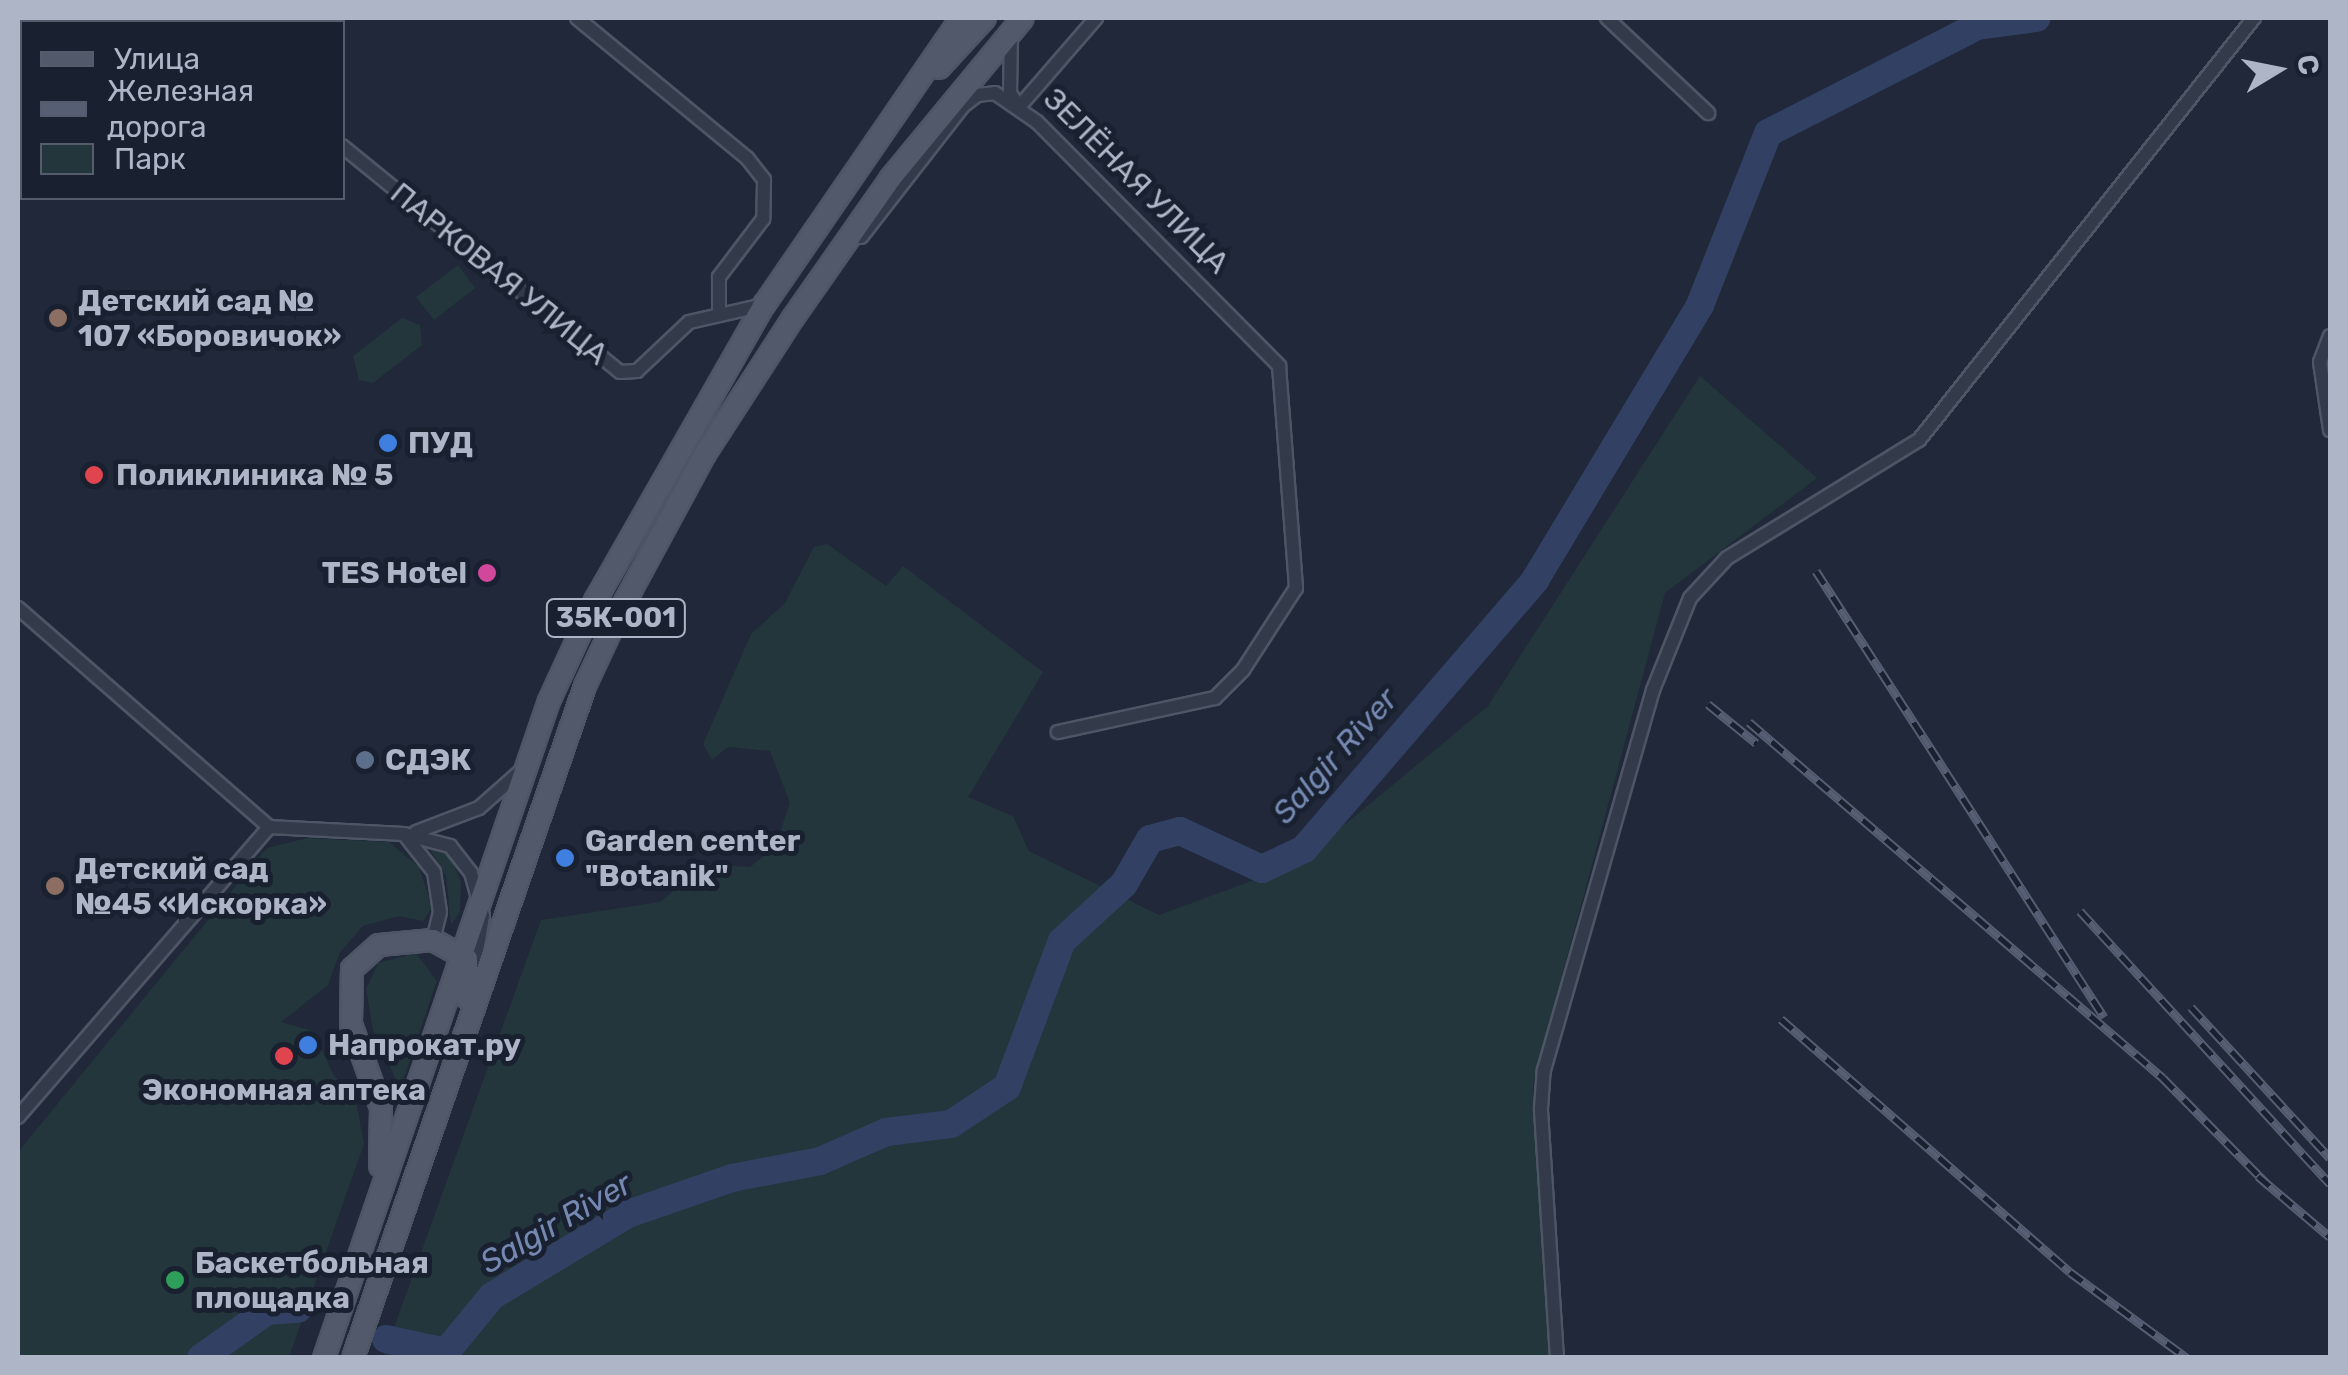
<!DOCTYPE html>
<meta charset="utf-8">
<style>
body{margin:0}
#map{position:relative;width:2348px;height:1375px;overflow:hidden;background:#20283a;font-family:Rubik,sans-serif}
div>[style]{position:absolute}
.green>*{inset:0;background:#22363b}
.river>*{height:28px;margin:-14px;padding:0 14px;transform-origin:14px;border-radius:14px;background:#324163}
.roads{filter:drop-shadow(2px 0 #4e5565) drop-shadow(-2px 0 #4e5565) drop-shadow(0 2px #4e5565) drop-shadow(0 -2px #4e5565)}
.street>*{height:12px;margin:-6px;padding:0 6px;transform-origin:6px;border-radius:6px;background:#333b4a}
.primary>*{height:20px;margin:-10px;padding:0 10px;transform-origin:10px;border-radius:10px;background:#51596b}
.rail>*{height:9px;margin-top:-4.5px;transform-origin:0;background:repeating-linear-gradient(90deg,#19202f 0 15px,#555e72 0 30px);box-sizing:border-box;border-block:2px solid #555e72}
.dots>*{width:28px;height:28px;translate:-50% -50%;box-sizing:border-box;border:5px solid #19202f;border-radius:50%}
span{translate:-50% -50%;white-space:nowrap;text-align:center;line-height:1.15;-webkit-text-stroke:10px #19202f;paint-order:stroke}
.shield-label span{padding:2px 8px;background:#19202f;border:2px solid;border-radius:8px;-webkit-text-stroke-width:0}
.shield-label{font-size:28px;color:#aeb5c7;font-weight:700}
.street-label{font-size:30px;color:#aeb5c7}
.poi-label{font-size:30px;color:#aeb5c7;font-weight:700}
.left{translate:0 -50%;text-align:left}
.right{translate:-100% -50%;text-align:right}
.water-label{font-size:32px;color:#7488b1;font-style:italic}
.frame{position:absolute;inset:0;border:20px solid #aeb5c7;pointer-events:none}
.legend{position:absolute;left:20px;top:20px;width:325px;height:180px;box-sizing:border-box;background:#19202f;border:2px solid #555c6c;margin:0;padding:12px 18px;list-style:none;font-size:30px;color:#aeb5c7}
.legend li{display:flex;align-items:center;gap:20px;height:50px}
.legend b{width:50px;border:2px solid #555c6c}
.north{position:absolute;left:2228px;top:20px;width:100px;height:100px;-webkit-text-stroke:8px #19202f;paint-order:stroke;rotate:80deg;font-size:28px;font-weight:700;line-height:40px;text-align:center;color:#aeb5c7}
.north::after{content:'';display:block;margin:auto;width:35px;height:45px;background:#aeb5c7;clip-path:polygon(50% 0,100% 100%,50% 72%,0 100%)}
</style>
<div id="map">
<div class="green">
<div style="clip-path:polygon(458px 265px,475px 288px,434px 320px,416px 297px)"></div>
<div style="clip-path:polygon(402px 318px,420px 325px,422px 345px,373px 383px,359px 380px,353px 356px)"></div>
<div style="clip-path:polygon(1700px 376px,1817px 478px,1665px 593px,1533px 1084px,1558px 1357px,383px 1358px,541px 920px,660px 902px,705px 864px,750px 867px,775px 846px,790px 803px,770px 751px,728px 747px,712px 760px,703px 744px,751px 634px,785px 603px,814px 547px,827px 544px,886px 586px,903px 566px,1043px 672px,968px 797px,1013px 816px,1029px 851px,1159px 915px,1297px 864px,1488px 706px)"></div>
<div style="clip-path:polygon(307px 838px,389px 842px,419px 867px,432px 907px,423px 921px,399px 916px,363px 926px,340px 952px,328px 985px,281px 1022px,313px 1031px,334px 1076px,354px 1091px,364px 1144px,289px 1357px,18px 1357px,18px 1152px,267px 848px)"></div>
<div style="clip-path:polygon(435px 844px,451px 857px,461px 882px,460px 912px,451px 925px,446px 876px,428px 846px)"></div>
<div style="clip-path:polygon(416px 953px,437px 981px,400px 1089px,373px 1030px,366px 989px,378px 963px)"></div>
</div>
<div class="river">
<div style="left:386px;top:1339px;width:61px;rotate:12.2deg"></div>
<div style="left:446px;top:1352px;width:72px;rotate:-50.6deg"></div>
<div style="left:492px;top:1296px;width:159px;rotate:-31.1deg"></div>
<div style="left:628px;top:1214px;width:110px;rotate:-19.1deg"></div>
<div style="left:732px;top:1178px;width:90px;rotate:-10.9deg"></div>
<div style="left:820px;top:1161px;width:72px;rotate:-23.7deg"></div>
<div style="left:886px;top:1132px;width:65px;rotate:-7deg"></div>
<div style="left:951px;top:1124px;width:67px;rotate:-33.5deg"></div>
<div style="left:1007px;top:1087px;width:156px;rotate:-69.4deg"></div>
<div style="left:1062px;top:941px;width:84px;rotate:-42.6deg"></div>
<div style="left:1124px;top:884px;width:52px;rotate:-60deg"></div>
<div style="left:1150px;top:839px;width:31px;rotate:-15deg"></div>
<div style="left:1180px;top:831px;width:90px;rotate:24.9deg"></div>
<div style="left:1262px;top:869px;width:47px;rotate:-25.5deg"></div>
<div style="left:1304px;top:849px;width:355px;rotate:-49.3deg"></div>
<div style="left:1535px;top:580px;width:321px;rotate:-59deg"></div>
<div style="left:1700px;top:305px;width:185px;rotate:-68.4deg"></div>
<div style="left:1768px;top:133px;width:235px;rotate:-27.1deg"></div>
<div style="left:1977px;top:26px;width:60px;rotate:-7.7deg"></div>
<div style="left:201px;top:1358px;width:81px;rotate:-35.5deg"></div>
<div style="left:267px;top:1311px;width:31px;rotate:-4deg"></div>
</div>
<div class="roads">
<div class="street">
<div style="left:205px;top:18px;width:5px;rotate:53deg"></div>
<div style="left:577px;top:18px;width:220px;rotate:39.5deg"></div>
<div style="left:747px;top:158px;width:28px;rotate:52deg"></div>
<div style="left:764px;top:180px;width:39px;rotate:91deg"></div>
<div style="left:763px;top:219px;width:73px;rotate:127.2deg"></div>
<div style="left:719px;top:277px;width:38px;rotate:90deg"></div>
<div style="left:1607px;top:18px;width:139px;rotate:43.2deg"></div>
<div style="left:1011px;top:36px;width:57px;rotate:91deg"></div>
<div style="left:1010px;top:93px;width:17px;rotate:57deg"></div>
<div style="left:1019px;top:107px;width:118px;rotate:-49.1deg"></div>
<div style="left:342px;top:146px;width:358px;rotate:39.1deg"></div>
<div style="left:620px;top:372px;width:17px;rotate:-3deg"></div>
<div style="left:637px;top:371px;width:71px;rotate:-43.3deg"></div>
<div style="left:689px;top:322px;width:77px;rotate:-12.8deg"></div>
<div style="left:861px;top:237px;width:166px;rotate:-52.1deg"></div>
<div style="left:963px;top:106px;width:18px;rotate:-38deg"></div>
<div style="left:977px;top:95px;width:18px;rotate:-6deg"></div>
<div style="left:995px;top:93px;width:51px;rotate:34.6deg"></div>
<div style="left:1037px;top:122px;width:344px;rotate:45.2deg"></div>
<div style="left:1279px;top:366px;width:223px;rotate:85.6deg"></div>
<div style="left:1296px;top:588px;width:98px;rotate:122.9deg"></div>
<div style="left:1243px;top:670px;width:40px;rotate:135deg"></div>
<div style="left:1215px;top:698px;width:161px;rotate:167.8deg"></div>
<div style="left:2330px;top:336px;width:28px;rotate:111deg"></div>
<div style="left:2320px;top:362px;width:69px;rotate:81.6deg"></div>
<div style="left:18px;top:608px;width:333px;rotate:41.1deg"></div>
<div style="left:269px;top:827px;width:135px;rotate:3deg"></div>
<div style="left:404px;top:834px;width:48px;rotate:14.6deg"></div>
<div style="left:450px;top:846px;width:34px;rotate:52deg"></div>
<div style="left:471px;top:873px;width:45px;rotate:74.4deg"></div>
<div style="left:483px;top:916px;width:67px;rotate:99.5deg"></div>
<div style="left:416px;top:832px;width:67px;rotate:-20.9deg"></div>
<div style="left:479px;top:808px;width:57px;rotate:-41.5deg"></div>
<div style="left:404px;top:834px;width:48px;rotate:51.7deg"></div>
<div style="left:434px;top:872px;width:40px;rotate:81.5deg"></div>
<div style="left:440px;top:912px;width:29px;rotate:104deg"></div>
<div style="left:18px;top:1117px;width:384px;rotate:-49.1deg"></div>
<div style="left:1557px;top:1358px;width:250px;rotate:-93.7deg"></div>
<div style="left:1541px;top:1109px;width:39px;rotate:-86deg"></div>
<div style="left:1544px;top:1070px;width:395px;rotate:-74deg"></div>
<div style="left:1653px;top:690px;width:99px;rotate:-68.1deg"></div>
<div style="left:1690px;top:598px;width:54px;rotate:-47.2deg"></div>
<div style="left:1727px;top:558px;width:225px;rotate:-31.6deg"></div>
<div style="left:1919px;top:440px;width:539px;rotate:-51.56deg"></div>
</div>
<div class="primary">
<div style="left:939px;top:68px;width:68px;rotate:-47.4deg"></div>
<div style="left:380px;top:1166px;width:58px;rotate:-89deg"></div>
<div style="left:381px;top:1108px;width:89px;rotate:-109.7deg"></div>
<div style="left:351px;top:1024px;width:55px;rotate:-89deg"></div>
<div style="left:352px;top:969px;width:36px;rotate:-42deg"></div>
<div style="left:379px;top:945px;width:54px;rotate:-5.3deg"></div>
<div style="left:433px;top:940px;width:39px;rotate:29deg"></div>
<div style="left:467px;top:959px;width:39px;rotate:90deg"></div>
<div style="left:324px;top:1358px;width:694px;rotate:-71.1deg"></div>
<div style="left:549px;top:701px;width:112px;rotate:-65.3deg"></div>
<div style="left:596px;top:599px;width:339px;rotate:-60.3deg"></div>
<div style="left:764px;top:305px;width:348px;rotate:-55.5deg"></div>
<div style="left:353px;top:1358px;width:711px;rotate:-70.95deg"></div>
<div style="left:585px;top:686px;width:83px;rotate:-65deg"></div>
<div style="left:620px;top:611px;width:179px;rotate:-61.6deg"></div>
<div style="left:705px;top:454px;width:162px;rotate:-57.1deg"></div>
<div style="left:793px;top:318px;width:171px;rotate:-55deg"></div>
<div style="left:891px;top:178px;width:207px;rotate:-50.5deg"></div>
</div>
</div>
<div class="rail">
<div style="left:1816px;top:571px;width:531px;rotate:57.15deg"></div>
<div style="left:1708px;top:704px;width:62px;rotate:39.1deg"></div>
<div style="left:1749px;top:722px;width:546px;rotate:40.69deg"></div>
<div style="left:2163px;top:1078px;width:151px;rotate:45.5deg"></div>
<div style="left:2080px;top:911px;width:370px;rotate:47.5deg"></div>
<div style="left:2191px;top:1007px;width:205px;rotate:47.4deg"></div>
<div style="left:1781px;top:1019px;width:384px;rotate:41.2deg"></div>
<div style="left:2070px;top:1272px;width:145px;rotate:36.3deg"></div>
<div style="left:2258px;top:1176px;width:94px;rotate:40.3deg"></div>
</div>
<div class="dots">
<div style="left:58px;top:318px;background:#8d6e63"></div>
<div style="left:388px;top:443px;background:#3f7fe0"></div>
<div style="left:94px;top:475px;background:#e0444e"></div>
<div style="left:487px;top:573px;background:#d1479c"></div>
<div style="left:365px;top:760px;background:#5c6f8a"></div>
<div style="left:565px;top:858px;background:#3f7fe0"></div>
<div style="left:55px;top:886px;background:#8d6e63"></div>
<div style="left:308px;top:1045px;background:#3f7fe0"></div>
<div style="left:284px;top:1056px;background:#e0444e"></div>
<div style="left:175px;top:1280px;background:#2e9e5b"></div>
</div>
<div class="shield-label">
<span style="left:616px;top:618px">35К-001</span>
</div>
<div class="street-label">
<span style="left:1136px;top:181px;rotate:45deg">ЗЕЛЁНАЯ УЛИЦА</span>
<span style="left:499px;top:274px;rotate:39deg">ПАРКОВАЯ УЛИЦА</span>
</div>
<div class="poi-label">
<span class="left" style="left:78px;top:318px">Детский сад №<br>107 «Боровичок»</span>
<span class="left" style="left:408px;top:443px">ПУД</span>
<span class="left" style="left:116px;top:475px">Поликлиника № 5</span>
<span class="right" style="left:467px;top:573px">TES Hotel</span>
<span class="left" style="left:385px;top:760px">СДЭК</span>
<span class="left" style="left:585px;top:858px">Garden center<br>"Botanik"</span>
<span class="left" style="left:75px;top:886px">Детский сад<br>№45 «Искорка»</span>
<span class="left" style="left:328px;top:1045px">Напрокат.ру</span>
<span style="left:284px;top:1090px">Экономная аптека</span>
<span class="left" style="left:195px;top:1280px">Баскетбольная<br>площадка</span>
</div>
<div class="water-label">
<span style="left:1335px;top:756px;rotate:-48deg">Salgir River</span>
<span style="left:556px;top:1223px;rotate:-30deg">Salgir River</span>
</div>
<div class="frame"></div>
<ul class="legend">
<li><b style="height:12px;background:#51596b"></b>Улица</li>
<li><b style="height:12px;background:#555e72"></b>Железная дорога</li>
<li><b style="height:28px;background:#22363b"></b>Парк</li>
</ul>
<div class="north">С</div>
</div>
